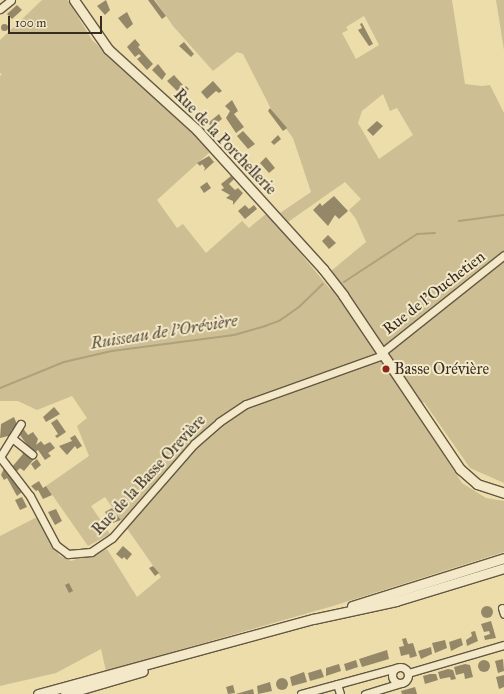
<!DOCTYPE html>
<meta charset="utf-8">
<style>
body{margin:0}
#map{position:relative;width:504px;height:694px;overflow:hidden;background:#ecddaa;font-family:"IM FELL Great Primer",serif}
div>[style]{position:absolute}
.green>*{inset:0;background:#cdbf93}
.stream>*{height:2px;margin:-1px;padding:0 1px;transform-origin:1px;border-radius:1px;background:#aea17c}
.building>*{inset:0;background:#958869}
.round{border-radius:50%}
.roads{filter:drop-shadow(1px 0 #645844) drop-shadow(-1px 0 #645844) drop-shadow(0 1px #645844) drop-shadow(0 -1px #645844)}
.street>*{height:7px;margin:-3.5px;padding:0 3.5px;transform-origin:3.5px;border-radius:3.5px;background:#f3e9c8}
.street>.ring{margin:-3.5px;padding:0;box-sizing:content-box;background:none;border:7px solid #f3e9c8;border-radius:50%}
.secondary>*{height:9px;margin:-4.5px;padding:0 4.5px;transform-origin:4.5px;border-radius:4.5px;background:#f3e9c8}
.dots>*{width:11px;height:11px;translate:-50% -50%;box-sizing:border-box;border:2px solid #f3e9c8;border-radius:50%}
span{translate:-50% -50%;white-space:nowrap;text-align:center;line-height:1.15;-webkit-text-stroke:4px #f3e9c8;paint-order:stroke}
.street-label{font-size:16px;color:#362c22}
.poi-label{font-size:16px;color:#362c22}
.left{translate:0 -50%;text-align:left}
.water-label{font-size:17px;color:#5a4f3d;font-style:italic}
.scale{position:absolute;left:8px;top:16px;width:94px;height:18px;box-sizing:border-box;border:2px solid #362c22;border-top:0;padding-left:5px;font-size:12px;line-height:14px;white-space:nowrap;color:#362c22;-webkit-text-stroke:3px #f3e9c8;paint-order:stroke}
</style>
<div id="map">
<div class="green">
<div style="clip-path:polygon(evenodd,42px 0,68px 0,92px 40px,211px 151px,157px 200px,177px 228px,183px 224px,206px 253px,242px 221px,249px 228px,267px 213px,330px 289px,339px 282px,331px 271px,366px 242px,356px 219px,349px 210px,361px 199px,345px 182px,288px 222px,280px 213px,311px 192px,293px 138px,270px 107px,243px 54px,237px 52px,213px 71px,173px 26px,155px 0,452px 0,465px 84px,482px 86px,490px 85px,504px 113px,504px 483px,470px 468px,424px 402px,413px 408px,462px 483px,486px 498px,504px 501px,504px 552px,333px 606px,106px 671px,101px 649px,56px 673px,0 686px,0 536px,39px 516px,59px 555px,71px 561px,107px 549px,137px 597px,161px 577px,105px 497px,91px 506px,110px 534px,88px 546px,46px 486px,89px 456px,77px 426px,87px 418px,72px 396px,37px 410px,18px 401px,0 401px,0 76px,2px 74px,0 73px,0 40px,42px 0,364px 16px,379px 45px,356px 59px,342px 33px,348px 30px,346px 27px,364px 16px,42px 0,383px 94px,390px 111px,397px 108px,413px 135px,379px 159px,358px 123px,362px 111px,383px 94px)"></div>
<div style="clip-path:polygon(496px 0,504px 0,504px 50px)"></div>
</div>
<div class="stream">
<div style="left:459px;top:221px;width:45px;rotate:-7.6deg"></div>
<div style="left:344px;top:282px;width:87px;rotate:-33.3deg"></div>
<div style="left:417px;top:234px;width:18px;rotate:-3deg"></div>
<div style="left:0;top:388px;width:69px;rotate:-22.1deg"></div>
<div style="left:64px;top:362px;width:49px;rotate:-12.9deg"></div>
<div style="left:112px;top:351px;width:123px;rotate:-7.5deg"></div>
<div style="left:234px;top:335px;width:32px;rotate:-16deg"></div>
<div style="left:265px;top:326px;width:15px;rotate:-20deg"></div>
<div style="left:279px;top:321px;width:24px;rotate:-35deg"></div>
<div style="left:299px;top:307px;width:33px;rotate:-44deg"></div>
</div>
<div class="building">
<div style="clip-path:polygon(106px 0,110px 10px,105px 15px,97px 6px)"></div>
<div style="clip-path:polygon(148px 0,154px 0,166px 16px,162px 19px)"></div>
<div style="clip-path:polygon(17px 5px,22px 10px,12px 19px,7px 14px)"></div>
<div style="clip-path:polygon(127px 12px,133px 24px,127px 29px,118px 18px)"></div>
<div style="clip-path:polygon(362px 23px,373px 44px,369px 46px,358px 30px,362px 28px,360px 24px)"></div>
<div class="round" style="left:0.5px;top:23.5px;width:7px;height:7px"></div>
<div style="clip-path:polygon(135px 39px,140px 45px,138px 47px,153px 64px,147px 70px,137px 59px,141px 56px,139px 54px,135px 57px,127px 47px)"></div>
<div style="clip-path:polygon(184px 42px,194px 54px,191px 57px,179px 46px)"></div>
<div style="clip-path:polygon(158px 64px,166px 74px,162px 80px,152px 70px)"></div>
<div style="clip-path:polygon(174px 75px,183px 85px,177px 91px,167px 81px)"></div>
<div style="clip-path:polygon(213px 81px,222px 91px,219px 93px,216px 91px,207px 99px,201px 92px)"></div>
<div style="clip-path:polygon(186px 86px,189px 89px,182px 96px,179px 93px)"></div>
<div style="clip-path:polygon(232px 100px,238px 111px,234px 114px,244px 127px,236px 133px,226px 118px,230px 111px,225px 106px)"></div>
<div style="clip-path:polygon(270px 108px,287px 128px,283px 131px,268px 111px)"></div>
<div style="clip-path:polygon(219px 114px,222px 119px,212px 127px,208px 123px)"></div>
<div style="clip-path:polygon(377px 121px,383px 126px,373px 136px,367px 130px)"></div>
<div style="clip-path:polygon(243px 131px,255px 144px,248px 149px,237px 136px)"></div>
<div style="clip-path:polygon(278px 135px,281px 139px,274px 145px,271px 142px)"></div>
<div style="clip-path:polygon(209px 156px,214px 162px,204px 171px,205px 168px,202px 164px,200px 166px,197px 163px)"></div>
<div style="clip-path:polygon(266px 157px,275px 168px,269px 173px,260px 163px)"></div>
<div style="clip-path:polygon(231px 176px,234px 179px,229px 184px,235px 190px,238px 188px,243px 193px,233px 205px,233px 201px,226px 198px,230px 195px,221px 190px,224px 188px,221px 184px)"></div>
<div style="clip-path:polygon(207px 182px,211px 188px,204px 193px,200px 187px)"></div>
<div style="clip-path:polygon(334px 196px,348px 211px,339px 219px,335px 215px,328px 226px,313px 210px,320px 203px,322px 206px)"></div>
<div style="clip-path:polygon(245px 205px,249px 209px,254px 205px,257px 209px,245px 219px,238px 211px)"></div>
<div style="clip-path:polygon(328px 235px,336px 243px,329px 249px,322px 241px)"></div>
<div style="clip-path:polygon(54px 407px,60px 414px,46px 422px,43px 417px)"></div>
<div style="clip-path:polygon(14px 417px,18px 427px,11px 431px,12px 435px,0 438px,1px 424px)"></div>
<div style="clip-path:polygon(57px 419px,66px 432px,57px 438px,55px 436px,58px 434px,51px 423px)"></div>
<div style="clip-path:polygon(22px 427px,28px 435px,33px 432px,38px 439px,36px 445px,41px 441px,44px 445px,50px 442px,55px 448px,48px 453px,51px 456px,45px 460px,38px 450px,34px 453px,30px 449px,20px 435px,17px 436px)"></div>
<div style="clip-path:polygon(75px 435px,82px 446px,77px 449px,75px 446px,67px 455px,59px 446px,72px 441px,70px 438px)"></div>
<div style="clip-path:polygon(24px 448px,35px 458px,24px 471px,20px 468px,17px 471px,12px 467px,23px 454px,21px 451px)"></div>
<div style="clip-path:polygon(37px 459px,41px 465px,35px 470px,31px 464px)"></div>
<div style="clip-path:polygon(5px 466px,23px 491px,17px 496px,7px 478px,4px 480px,1px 475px)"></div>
<div style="clip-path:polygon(39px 481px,43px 488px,46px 486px,52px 495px,43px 499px,38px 490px,36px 491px,31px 486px)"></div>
<div style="clip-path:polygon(22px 497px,27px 507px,20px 510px,15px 500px)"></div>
<div style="clip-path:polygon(112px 508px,121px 520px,113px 523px,105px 512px)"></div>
<div style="clip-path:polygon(56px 509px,62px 521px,55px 525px,48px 512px)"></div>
<div style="clip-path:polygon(123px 546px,132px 554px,127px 560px,124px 557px,122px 559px,116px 554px)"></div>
<div style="clip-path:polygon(153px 566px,159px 573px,155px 576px,149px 568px)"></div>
<div style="clip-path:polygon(69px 583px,73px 591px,69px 593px,65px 585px)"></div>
<div class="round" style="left:481px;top:606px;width:12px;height:12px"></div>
<div style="clip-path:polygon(491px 621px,496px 638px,485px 640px,484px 636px,490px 634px,489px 631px,484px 632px,481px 624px)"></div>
<div style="clip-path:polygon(475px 631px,478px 641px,467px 646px,466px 640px,472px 636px,471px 632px)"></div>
<div style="clip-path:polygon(406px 638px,408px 644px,413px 643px,417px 656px,410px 658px,409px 654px,401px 656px,399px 647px,404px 646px,402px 639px)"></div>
<div style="clip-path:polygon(461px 638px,463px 645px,451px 651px,449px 642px)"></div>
<div style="clip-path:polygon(445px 640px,447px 648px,435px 653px,432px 643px)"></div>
<div style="clip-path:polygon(431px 647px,432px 654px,421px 659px,418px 651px)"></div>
<div style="clip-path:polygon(387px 650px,389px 659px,362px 667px,359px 659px)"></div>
<div style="clip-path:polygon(503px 659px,504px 671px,498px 673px,495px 661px)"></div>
<div style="clip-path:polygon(356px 660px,358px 667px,346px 671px,344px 664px)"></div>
<div class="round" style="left:478px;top:660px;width:12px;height:12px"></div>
<div style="clip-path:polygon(339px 664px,341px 671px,326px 676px,326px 668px)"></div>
<div style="clip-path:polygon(465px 664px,470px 665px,473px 677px,465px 679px,464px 673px,456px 675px,454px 667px)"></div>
<div style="clip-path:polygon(321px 669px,324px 677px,310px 681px,308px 673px)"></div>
<div style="clip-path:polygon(448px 669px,453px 670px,456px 679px,451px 680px,450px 677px,440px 679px,438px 672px)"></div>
<div style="clip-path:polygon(304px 672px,307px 682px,292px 686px,290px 677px)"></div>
<div style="clip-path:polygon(430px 674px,436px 674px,438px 680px,425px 684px,423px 676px)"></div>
<div style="clip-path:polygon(504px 675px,504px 687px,499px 689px,496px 677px)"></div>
<div class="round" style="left:276px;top:678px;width:12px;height:12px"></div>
<div style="clip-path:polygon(270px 682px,272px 691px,258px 694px,257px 686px)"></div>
<div style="clip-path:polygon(233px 685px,235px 693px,228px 694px,226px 687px)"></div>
<div style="clip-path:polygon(415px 687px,417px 694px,402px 694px,401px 691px)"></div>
<div style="clip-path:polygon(253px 689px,254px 694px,236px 694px)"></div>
</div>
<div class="roads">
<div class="street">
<div style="left:0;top:9px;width:14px;rotate:-39deg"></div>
<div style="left:381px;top:353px;width:157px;rotate:-38.5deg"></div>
<div style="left:12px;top:438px;width:26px;rotate:39deg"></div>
<div style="left:0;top:457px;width:49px;rotate:52.4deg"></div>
<div style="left:30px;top:496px;width:55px;rotate:62deg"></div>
<div style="left:56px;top:545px;width:15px;rotate:37deg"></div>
<div style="left:68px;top:554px;width:23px;rotate:-5deg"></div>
<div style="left:91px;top:552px;width:25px;rotate:-34deg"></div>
<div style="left:112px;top:538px;width:125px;rotate:-48.9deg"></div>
<div style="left:194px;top:444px;width:33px;rotate:-41deg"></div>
<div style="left:219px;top:422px;width:32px;rotate:-34deg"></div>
<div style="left:246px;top:404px;width:145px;rotate:-19.7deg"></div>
<div style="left:0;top:457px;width:39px;rotate:-58deg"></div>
<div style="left:502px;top:608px;width:6px;rotate:72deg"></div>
<div class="ring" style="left:392px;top:667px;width:9px;height:9px"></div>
<div style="left:408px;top:673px;width:100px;rotate:-16.3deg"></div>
<div style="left:337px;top:684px;width:10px;rotate:73deg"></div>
<div style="left:301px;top:694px;width:98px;rotate:-15.3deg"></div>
<div style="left:365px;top:694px;width:38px;rotate:-17deg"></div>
</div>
<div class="secondary">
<div style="left:74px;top:0;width:60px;rotate:55.2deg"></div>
<div style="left:108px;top:49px;width:120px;rotate:42.3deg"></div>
<div style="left:197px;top:130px;width:188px;rotate:47.8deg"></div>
<div style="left:323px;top:269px;width:33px;rotate:52deg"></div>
<div style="left:343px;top:295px;width:210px;rotate:56.1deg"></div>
<div style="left:460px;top:469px;width:23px;rotate:41deg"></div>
<div style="left:477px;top:484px;width:28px;rotate:18deg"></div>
<div style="left:352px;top:606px;width:159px;rotate:-17.5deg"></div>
<div style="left:38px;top:694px;width:285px;rotate:-15.3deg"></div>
<div style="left:313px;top:619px;width:85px;rotate:-12.2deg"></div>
<div style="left:396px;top:601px;width:113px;rotate:-17deg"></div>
<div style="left:65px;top:694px;width:81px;rotate:-16.4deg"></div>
</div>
</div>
<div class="dots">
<div style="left:386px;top:369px;background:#8f2418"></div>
</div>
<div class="street-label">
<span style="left:225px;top:142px;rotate:46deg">Rue de la Porchellerie</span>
<span style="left:434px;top:293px;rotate:-38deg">Rue de l'Ouchetien</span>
<span style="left:149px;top:475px;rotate:-47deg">Rue de la Basse Orevière</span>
</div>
<div class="poi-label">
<span class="left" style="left:394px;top:369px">Basse Orévière</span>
</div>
<div class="water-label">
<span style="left:164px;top:332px;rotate:-9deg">Ruisseau de l'Orévière</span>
</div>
<div class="scale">100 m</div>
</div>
